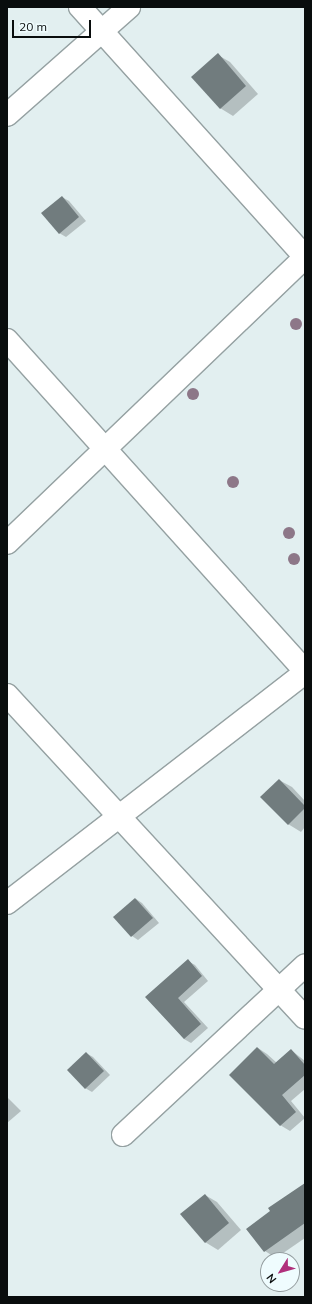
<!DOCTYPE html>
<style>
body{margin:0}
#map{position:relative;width:312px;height:1304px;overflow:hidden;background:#e2eff0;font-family:Mulish,sans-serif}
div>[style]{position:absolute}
.shadow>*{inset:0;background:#0003}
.building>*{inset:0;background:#717c7e}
.roads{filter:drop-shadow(1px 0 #95a1a2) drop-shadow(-1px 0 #95a1a2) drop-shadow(0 1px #95a1a2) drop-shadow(0 -1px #95a1a2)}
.street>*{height:22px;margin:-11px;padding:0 11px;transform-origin:11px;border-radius:11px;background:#fff}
.trees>*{width:12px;height:12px;margin:-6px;border-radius:50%;background:#8d7788}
span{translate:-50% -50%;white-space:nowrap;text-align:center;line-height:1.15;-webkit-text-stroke:4px #effcfe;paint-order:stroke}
.frame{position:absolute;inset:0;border:8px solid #090d0d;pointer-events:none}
.north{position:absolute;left:260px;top:1252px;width:40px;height:40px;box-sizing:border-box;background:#effcfe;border:1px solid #939c9e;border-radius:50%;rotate:233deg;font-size:11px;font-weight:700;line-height:16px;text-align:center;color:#090d0d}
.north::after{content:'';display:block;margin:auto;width:14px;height:18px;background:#b0307c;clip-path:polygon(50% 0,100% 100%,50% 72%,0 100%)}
.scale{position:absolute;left:12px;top:20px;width:79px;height:18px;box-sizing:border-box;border:2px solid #090d0d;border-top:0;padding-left:5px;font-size:12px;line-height:14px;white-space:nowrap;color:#090d0d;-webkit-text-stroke:3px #effcfe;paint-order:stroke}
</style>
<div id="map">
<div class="shadow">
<div style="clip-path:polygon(218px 55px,230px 62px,258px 94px,233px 116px,220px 108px)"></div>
<div style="clip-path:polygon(62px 197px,69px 201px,86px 221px,66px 237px,59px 233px)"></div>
<div style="clip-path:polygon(279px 780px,292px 787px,305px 801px,305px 827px,301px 832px,288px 824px)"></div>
<div style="clip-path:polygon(136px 899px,142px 903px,159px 923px,138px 940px,132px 936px)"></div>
<div style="clip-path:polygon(188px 961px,195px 965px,208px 981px,184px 1002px,208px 1028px,191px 1043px,184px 1039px,147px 997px)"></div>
<div style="clip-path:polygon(258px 1048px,267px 1054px,277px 1063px,291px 1050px,305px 1061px,305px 1089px,291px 1101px,305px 1118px,290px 1131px,280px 1125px)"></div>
<div style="clip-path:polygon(86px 1053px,93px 1057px,110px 1075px,92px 1092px,85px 1088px)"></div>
<div style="clip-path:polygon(7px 1097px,21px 1111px,7px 1123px)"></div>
<div style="clip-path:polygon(305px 1184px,305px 1238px,276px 1258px,265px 1251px)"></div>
<div style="clip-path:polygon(205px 1195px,217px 1202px,241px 1230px,218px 1250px,205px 1242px)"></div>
</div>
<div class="building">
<div style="clip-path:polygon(218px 53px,246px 86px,220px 109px,191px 77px)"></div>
<div style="clip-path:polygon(62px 196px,79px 217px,59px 234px,41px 213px)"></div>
<div style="clip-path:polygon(279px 779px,305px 806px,305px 808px,288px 825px,260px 797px)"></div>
<div style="clip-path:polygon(135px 898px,153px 918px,131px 937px,113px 917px)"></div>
<div style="clip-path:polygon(188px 959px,202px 976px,178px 998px,201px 1024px,184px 1039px,145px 997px)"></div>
<div style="clip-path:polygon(257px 1047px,274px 1064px,291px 1049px,305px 1065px,305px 1075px,282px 1095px,296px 1112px,280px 1126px,229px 1075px)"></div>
<div style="clip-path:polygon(86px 1052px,104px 1071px,85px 1089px,67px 1070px)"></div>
<div style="clip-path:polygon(305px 1183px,305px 1223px,264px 1252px,246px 1229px,270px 1211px,268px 1208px)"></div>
<div style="clip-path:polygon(205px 1194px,229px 1223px,205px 1243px,180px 1214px)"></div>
</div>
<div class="roads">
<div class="street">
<div style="left:80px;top:7px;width:336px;rotate:48deg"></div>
<div style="left:7px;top:115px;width:163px;rotate:-41.5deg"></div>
<div style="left:7px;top:340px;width:445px;rotate:48deg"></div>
<div style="left:7px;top:543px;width:413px;rotate:-43.8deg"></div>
<div style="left:7px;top:695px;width:439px;rotate:47.3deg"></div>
<div style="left:7px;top:903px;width:376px;rotate:-37.7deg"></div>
<div style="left:123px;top:1135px;width:249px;rotate:-43deg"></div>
</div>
</div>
<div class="trees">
<div style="left:296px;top:324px"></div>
<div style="left:193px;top:394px"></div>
<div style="left:233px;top:482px"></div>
<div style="left:289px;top:533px"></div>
<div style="left:294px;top:559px"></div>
</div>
<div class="frame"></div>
<div class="north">N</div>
<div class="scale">20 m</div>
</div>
